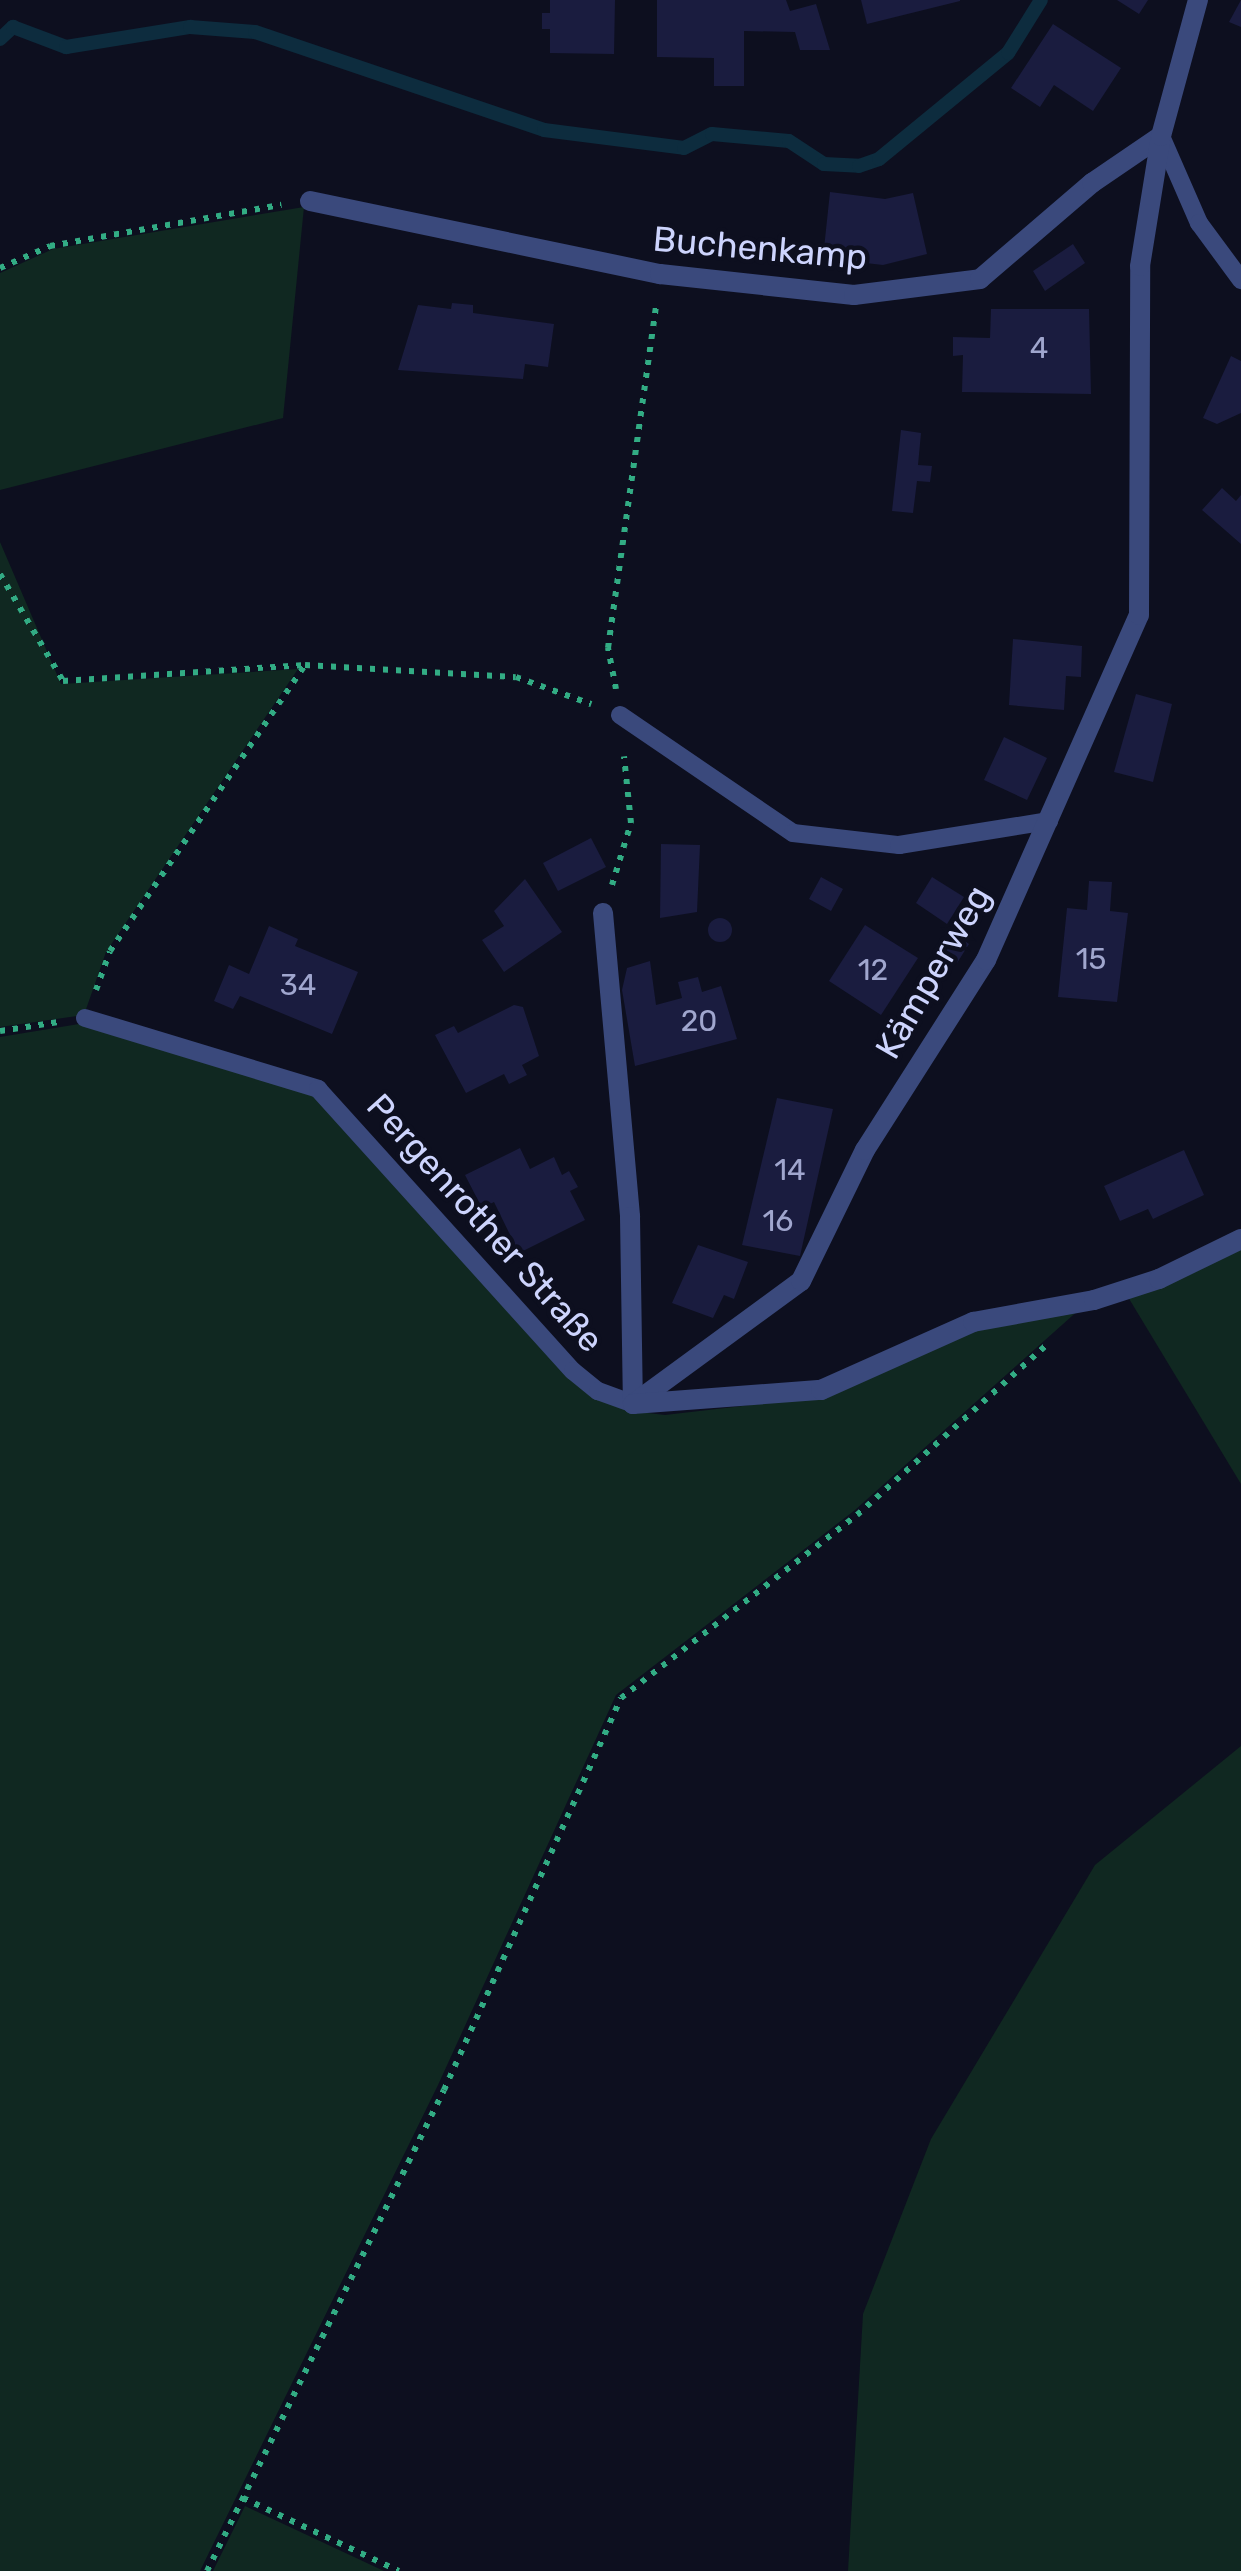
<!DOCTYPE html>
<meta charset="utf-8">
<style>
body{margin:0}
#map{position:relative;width:1241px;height:2571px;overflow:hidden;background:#0d0f1f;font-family:Rubik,sans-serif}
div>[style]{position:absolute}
.green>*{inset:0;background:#102821}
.stream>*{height:14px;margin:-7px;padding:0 7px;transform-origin:7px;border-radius:7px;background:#0d2c3e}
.building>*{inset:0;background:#1a1c3f}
.round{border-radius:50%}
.path>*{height:6px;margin-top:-3px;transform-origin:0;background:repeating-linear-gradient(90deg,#32ac84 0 5px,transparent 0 13px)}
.service>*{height:18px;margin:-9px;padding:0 9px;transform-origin:9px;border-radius:9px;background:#3a497c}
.minor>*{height:20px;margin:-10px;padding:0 10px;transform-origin:10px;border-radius:10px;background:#3a497c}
span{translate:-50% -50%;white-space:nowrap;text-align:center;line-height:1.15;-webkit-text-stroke:9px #0d0f1f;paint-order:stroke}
.number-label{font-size:30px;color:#a0a6ce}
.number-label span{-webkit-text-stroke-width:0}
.street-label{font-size:35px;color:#cdd4fd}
</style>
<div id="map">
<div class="green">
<div style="clip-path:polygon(304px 207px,283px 418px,0 490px,0 273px,53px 249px)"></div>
<div style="clip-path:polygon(0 542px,61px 684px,298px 669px,106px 952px,84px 1015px,0 1027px)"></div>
<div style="clip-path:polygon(85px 1023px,315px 1094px,537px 1339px,631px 1411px,665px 1415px,821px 1397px,973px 1328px,1081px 1308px,855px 1510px,616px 1695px,438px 2085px,200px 2571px,0 2571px,0 1037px)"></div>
<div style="clip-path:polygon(1241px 1247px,1241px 1484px,1128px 1297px)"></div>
<div style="clip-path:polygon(1241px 1746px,1241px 2571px,848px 2571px,863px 2314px,931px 2139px,1095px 1865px)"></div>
<div style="clip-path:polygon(245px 2506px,384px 2571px,213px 2571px)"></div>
</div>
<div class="stream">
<div style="left:0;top:39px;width:18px;rotate:-43deg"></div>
<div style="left:13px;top:27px;width:57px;rotate:20.7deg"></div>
<div style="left:66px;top:47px;width:126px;rotate:-9.2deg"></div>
<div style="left:190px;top:27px;width:65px;rotate:4.4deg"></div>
<div style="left:255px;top:32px;width:305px;rotate:18.7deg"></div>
<div style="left:544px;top:130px;width:141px;rotate:7.3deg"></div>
<div style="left:684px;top:148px;width:31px;rotate:-27deg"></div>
<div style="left:712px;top:134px;width:77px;rotate:5.2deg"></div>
<div style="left:789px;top:141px;width:42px;rotate:33.3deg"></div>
<div style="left:824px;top:164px;width:35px;rotate:3deg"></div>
<div style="left:859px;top:166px;width:21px;rotate:-19deg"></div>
<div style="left:879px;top:159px;width:167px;rotate:-39.4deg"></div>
<div style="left:1008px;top:53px;width:62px;rotate:-58.1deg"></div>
</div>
<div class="building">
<div style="clip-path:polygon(550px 0,615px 0,614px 54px,550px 53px,550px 29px,542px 29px,542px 13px,550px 13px)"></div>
<div style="clip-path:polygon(657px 0,786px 0,790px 11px,816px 4px,830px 50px,800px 50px,795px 32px,744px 31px,744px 86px,714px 86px,714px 58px,657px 57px)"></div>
<div style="clip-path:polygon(861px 0,960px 0,960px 1px,867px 24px)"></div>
<div style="clip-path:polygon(1117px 0,1148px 0,1139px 14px)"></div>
<div style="clip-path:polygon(1241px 0,1241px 27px,1229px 22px)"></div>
<div style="clip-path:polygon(1053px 24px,1121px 68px,1093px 111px,1054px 85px,1040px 107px,1011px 88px)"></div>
<div style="clip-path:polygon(830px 192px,885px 199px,913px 193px,927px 254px,883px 265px,823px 258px)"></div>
<div style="clip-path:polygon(1073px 244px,1085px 263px,1045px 291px,1033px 271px)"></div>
<div style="clip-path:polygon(452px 303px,473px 305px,473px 313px,554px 324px,548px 367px,525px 364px,523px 379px,398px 370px,418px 305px,451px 309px)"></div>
<div style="clip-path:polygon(991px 309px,1089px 309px,1091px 394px,962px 392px,963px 355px,953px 356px,953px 337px,990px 338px)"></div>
<div style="clip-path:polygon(1231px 356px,1241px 361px,1241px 413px,1217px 424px,1203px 418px)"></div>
<div style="clip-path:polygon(901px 430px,921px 433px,918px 465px,932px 466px,930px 482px,917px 481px,913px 513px,892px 511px)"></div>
<div style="clip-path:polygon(1222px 488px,1236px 501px,1241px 495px,1241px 544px,1202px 510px)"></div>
<div style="clip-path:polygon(1013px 639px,1082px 646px,1081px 677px,1066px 676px,1064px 710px,1009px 705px)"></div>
<div style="clip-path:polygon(1136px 694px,1172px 704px,1153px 782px,1114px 772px)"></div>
<div style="clip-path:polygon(1004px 737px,1047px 758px,1027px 800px,984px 780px)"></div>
<div style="clip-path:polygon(591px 838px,606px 867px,558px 891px,543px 863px)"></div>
<div style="clip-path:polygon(661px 844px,700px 845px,697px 912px,660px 918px)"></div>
<div style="clip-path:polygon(821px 877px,843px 889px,831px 911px,809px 899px)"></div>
<div style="clip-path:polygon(932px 877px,964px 897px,947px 924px,916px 903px)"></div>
<div style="clip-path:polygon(525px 879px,562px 932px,504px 972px,482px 940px,504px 926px,494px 911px)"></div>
<div style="clip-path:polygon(1089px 881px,1112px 882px,1110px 911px,1128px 913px,1117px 1002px,1058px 997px,1067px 908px,1087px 910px)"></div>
<div class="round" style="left:708px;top:918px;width:24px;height:24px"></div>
<div style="clip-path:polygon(865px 925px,918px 958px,881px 1015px,829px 981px)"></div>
<div style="clip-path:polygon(269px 926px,298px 939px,295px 946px,358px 972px,332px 1034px,240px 996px,233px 1009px,214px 1001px,229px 965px,249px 974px)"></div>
<div style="clip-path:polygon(950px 931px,969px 944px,957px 963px,937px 950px)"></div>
<div style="clip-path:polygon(650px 961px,656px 1005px,682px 998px,678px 982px,698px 977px,702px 992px,721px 986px,737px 1039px,635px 1066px,622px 990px,627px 968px)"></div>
<div style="clip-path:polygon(514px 1005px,523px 1007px,539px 1056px,522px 1065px,527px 1075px,509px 1084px,504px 1074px,466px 1093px,435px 1035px,454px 1026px,458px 1033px)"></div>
<div style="clip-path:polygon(777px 1098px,833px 1109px,800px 1256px,742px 1245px)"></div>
<div style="clip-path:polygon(520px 1148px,530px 1169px,554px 1157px,562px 1175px,569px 1171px,578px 1187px,570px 1191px,585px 1220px,519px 1253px,494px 1202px,482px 1208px,465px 1175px)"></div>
<div style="clip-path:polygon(1184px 1150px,1204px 1195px,1153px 1219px,1148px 1209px,1120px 1221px,1104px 1186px)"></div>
<div style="clip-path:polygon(698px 1245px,748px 1262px,734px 1299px,724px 1295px,713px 1318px,672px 1303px)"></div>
</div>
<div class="path">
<div style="left:0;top:268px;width:55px;rotate:-23.7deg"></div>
<div style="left:50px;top:246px;width:235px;rotate:-10.1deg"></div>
<div style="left:0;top:574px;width:124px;rotate:59.5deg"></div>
<div style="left:63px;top:681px;width:243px;rotate:-3.8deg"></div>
<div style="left:305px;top:665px;width:211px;rotate:3.3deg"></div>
<div style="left:516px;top:677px;width:80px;rotate:19.8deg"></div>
<div style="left:616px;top:689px;width:42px;rotate:-101deg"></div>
<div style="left:608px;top:648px;width:346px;rotate:-82deg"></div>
<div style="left:612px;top:885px;width:65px;rotate:-73deg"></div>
<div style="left:631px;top:823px;width:67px;rotate:-96deg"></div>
<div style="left:96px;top:990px;width:41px;rotate:-70.3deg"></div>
<div style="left:110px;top:951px;width:346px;rotate:-55.7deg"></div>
<div style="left:0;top:1031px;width:59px;rotate:-8.8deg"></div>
<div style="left:243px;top:2498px;width:172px;rotate:25.1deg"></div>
<div style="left:207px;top:2571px;width:536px;rotate:-63.77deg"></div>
<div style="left:444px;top:2090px;width:430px;rotate:-65.7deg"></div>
<div style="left:621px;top:1698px;width:299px;rotate:-37.8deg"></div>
<div style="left:857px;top:1515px;width:259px;rotate:-41.9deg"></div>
</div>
<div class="service">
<div style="left:1161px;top:136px;width:95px;rotate:66.4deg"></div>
<div style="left:1199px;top:223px;width:71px;rotate:53.6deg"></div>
<div style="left:620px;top:715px;width:209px;rotate:34.3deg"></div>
<div style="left:793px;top:833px;width:107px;rotate:6.5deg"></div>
<div style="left:899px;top:845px;width:152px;rotate:-9.1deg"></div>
<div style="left:85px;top:1018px;width:244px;rotate:16.9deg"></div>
<div style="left:318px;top:1089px;width:380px;rotate:47.9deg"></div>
<div style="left:573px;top:1371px;width:32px;rotate:39deg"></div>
<div style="left:598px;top:1391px;width:37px;rotate:20deg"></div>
</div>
<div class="minor">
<div style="left:310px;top:201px;width:358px;rotate:11.8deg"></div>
<div style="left:660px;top:274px;width:195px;rotate:6.2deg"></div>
<div style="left:854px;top:295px;width:127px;rotate:-7.2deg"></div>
<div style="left:980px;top:279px;width:148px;rotate:-40.6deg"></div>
<div style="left:1092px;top:183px;width:83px;rotate:-34.3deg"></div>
<div style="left:603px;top:913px;width:305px;rotate:84.9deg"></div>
<div style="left:630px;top:1217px;width:187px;rotate:89.1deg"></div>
<div style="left:633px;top:1404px;width:208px;rotate:-36.2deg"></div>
<div style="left:801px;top:1281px;width:146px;rotate:-64deg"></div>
<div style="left:865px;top:1150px;width:225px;rotate:-57.5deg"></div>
<div style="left:986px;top:960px;width:377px;rotate:-66.1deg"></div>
<div style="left:1139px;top:615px;width:349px;rotate:-89.8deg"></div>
<div style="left:1140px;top:266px;width:132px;rotate:-80.8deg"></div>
<div style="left:1161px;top:136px;width:141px;rotate:-74.8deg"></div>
<div style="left:633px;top:1404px;width:189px;rotate:-4.3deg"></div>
<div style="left:821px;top:1390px;width:167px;rotate:-24.1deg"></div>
<div style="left:973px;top:1322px;width:123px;rotate:-10.3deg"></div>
<div style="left:1094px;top:1300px;width:68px;rotate:-17.9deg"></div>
<div style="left:1159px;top:1279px;width:91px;rotate:-26deg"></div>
</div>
<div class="number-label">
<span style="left:1039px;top:348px">4</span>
<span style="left:1091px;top:959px">15</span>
<span style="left:873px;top:970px">12</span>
<span style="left:298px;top:985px">34</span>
<span style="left:699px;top:1021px">20</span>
<span style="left:790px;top:1170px">14</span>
<span style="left:778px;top:1221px">16</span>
</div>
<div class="street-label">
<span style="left:760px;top:248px;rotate:5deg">Buchenkamp</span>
<span style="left:933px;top:972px;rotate:-60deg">Kämperweg</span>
<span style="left:485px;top:1223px;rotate:48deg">Pergenrother Straße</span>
</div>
</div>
